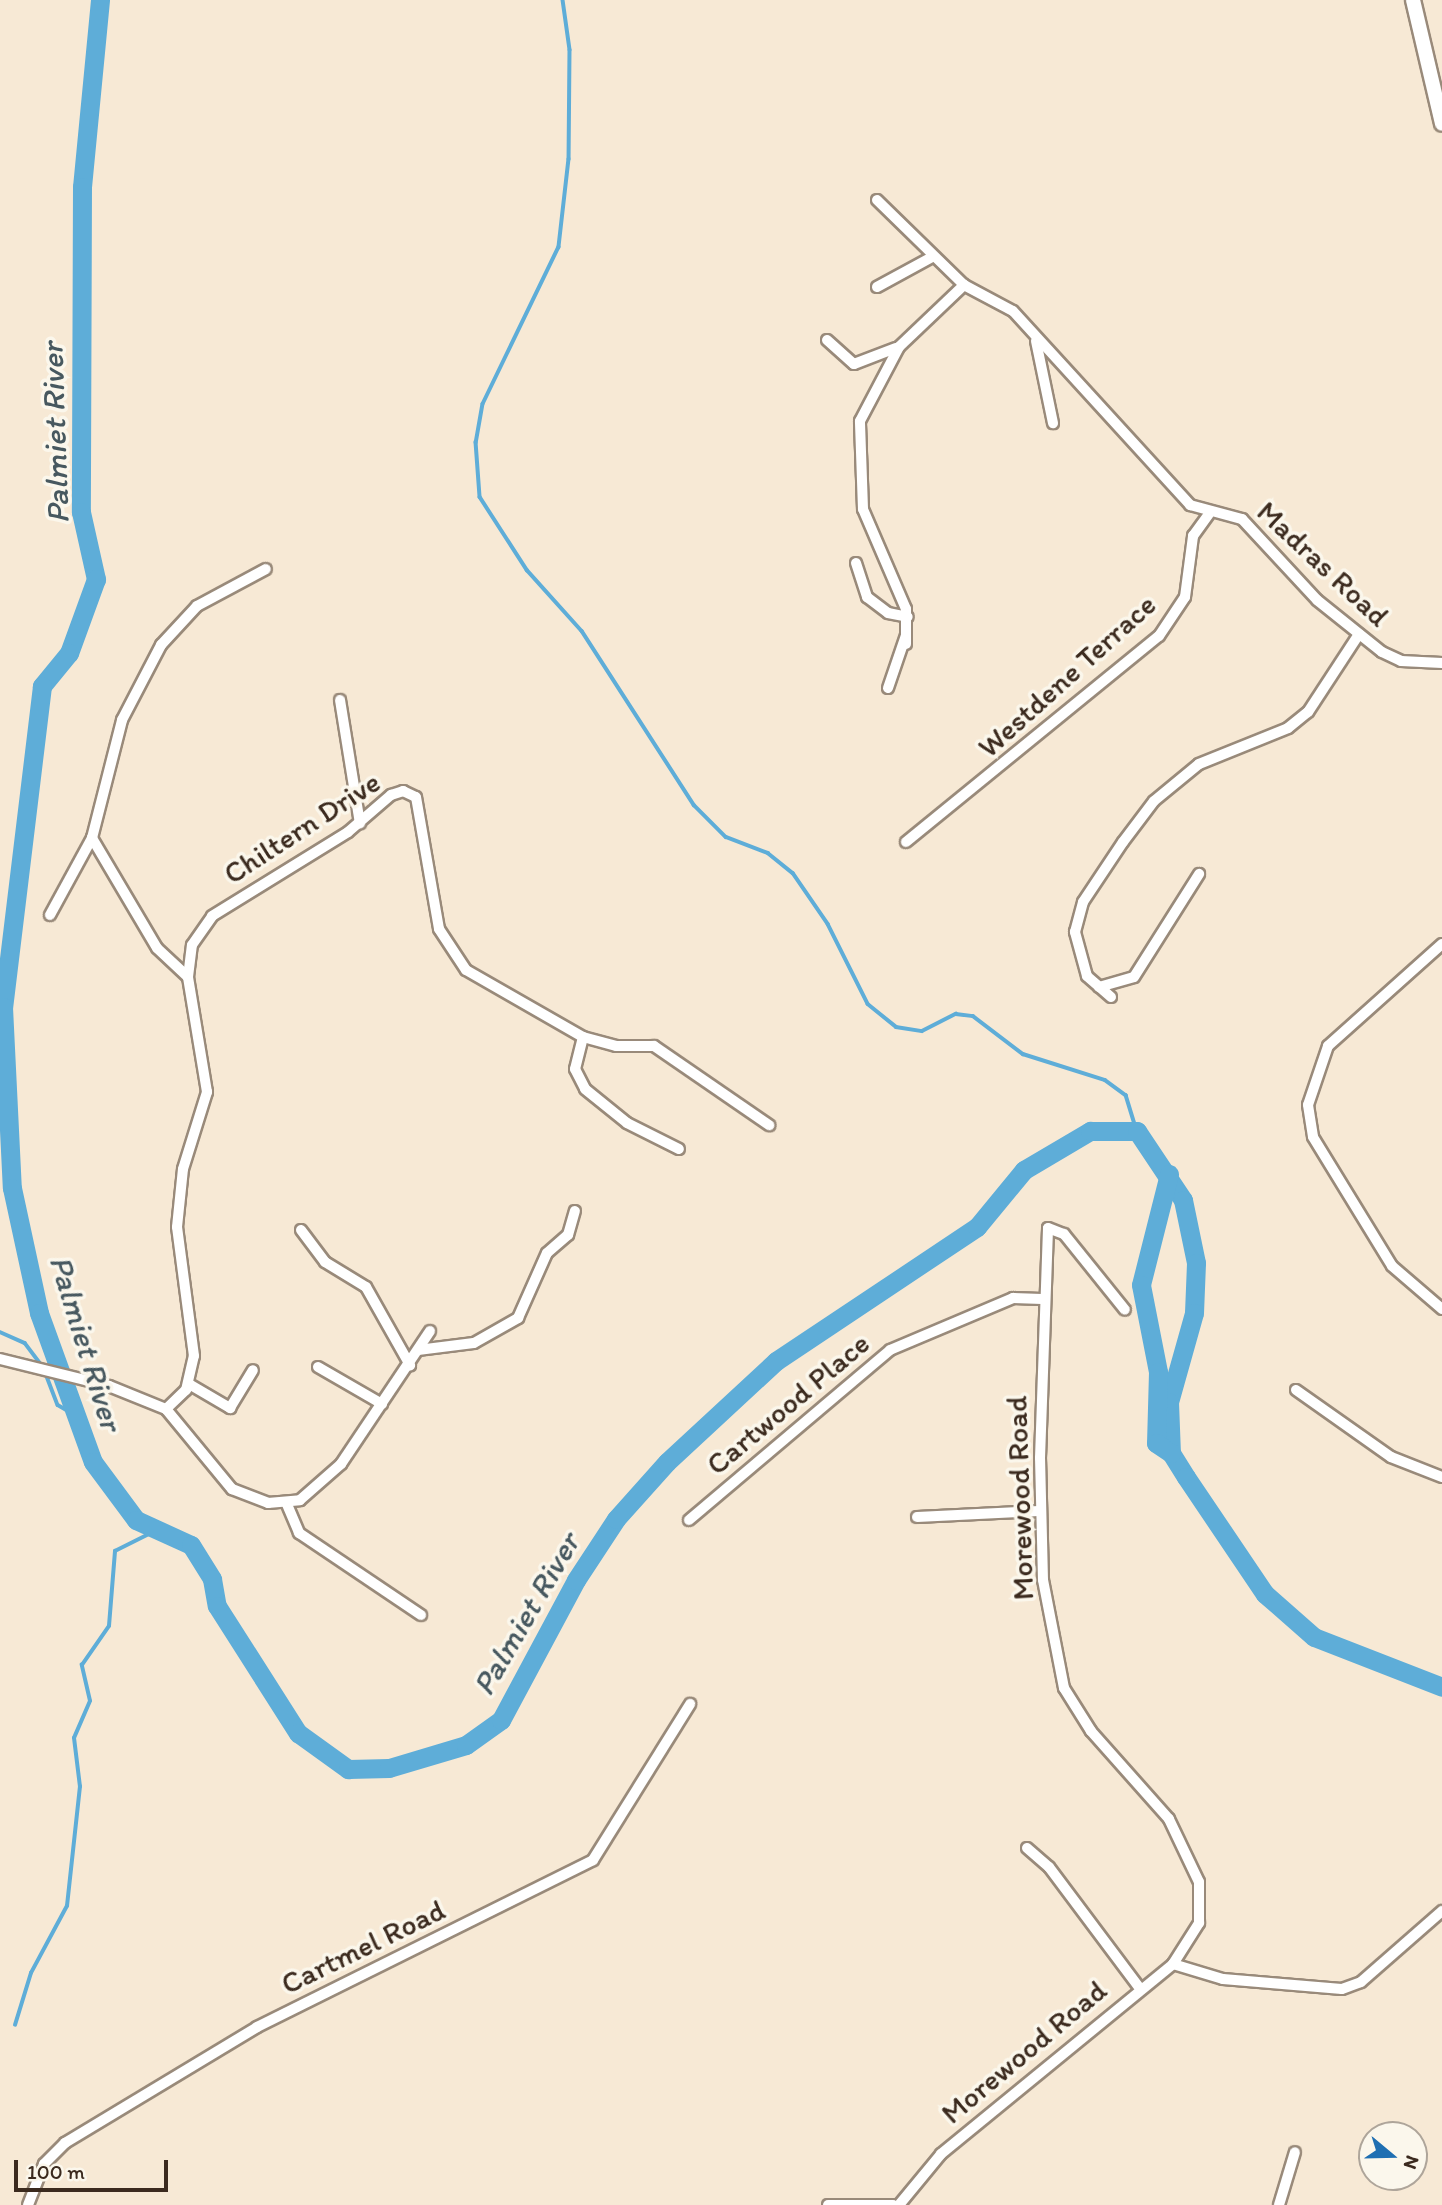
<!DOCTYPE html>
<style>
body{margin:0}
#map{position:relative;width:1442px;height:2205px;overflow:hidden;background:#f7e9d5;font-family:Itim,sans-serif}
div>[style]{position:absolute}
.stream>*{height:3.5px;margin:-1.75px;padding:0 1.75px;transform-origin:1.75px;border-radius:1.75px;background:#5eadd8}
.river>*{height:19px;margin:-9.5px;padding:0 9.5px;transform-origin:9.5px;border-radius:9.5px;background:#5eadd8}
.roads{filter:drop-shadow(2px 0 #998a7a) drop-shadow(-2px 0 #998a7a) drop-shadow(0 2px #998a7a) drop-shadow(0 -2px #998a7a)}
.minor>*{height:10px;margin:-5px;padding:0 5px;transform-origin:5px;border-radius:5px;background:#fff}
.tertiary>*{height:14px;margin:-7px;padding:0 7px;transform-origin:7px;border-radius:7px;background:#fff}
span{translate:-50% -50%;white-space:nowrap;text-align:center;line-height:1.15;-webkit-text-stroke:7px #fbf7ec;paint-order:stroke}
.street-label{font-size:30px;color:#3b2a1e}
.water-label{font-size:32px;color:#47585f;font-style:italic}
.north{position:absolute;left:1358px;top:2121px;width:70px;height:70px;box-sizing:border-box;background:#fbf7ec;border:2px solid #aea59a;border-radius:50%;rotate:109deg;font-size:19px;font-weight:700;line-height:28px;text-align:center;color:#3b2a1e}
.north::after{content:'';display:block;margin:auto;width:24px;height:32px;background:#1f6fb2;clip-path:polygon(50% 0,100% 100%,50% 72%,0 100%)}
.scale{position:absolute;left:14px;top:2160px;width:154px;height:32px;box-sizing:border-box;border:4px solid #3b2a1e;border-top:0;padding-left:9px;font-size:21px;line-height:24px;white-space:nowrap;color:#3b2a1e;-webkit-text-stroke:5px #fbf7ec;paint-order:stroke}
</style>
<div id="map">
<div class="stream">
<div style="left:563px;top:0;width:50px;rotate:82deg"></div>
<div style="left:570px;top:50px;width:109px;rotate:90.5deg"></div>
<div style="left:569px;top:159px;width:89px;rotate:96.5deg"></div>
<div style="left:559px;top:247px;width:174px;rotate:115.8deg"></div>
<div style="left:483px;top:404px;width:39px;rotate:100deg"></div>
<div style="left:476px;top:442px;width:55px;rotate:85.8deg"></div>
<div style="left:480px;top:497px;width:87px;rotate:57.2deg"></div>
<div style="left:527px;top:570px;width:82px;rotate:48deg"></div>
<div style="left:582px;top:631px;width:207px;rotate:57.2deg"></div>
<div style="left:694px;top:805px;width:45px;rotate:45deg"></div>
<div style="left:726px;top:837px;width:45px;rotate:20.9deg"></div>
<div style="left:768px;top:853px;width:32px;rotate:39deg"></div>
<div style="left:793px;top:873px;width:62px;rotate:55.5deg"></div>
<div style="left:828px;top:924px;width:89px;rotate:63.4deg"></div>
<div style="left:868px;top:1004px;width:36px;rotate:39deg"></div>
<div style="left:896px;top:1027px;width:26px;rotate:9deg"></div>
<div style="left:922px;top:1031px;width:38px;rotate:-27deg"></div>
<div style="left:956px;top:1014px;width:17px;rotate:7deg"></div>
<div style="left:973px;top:1016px;width:63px;rotate:37.2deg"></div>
<div style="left:1023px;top:1054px;width:86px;rotate:17.6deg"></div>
<div style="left:1105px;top:1080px;width:26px;rotate:36deg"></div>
<div style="left:1126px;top:1095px;width:38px;rotate:73deg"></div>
<div style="left:0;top:1332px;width:27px;rotate:24deg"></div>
<div style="left:25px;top:1343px;width:30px;rotate:53deg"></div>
<div style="left:46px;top:1374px;width:33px;rotate:69deg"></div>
<div style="left:58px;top:1405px;width:16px;rotate:30deg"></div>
<div style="left:15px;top:2025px;width:54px;rotate:-72.9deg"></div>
<div style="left:31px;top:1973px;width:76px;rotate:-61.8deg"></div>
<div style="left:67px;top:1906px;width:120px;rotate:-83.8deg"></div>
<div style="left:80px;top:1787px;width:49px;rotate:-97deg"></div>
<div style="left:74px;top:1738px;width:40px;rotate:-66.6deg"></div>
<div style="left:90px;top:1701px;width:37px;rotate:-103deg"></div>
<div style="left:82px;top:1665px;width:47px;rotate:-55.3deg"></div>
<div style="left:109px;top:1626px;width:75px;rotate:-85.4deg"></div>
<div style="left:115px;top:1551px;width:47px;rotate:-26.6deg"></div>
</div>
<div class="river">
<div style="left:100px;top:0;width:188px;rotate:95.5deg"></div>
<div style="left:82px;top:187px;width:325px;rotate:90.2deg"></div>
<div style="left:81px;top:512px;width:69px;rotate:77.4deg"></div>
<div style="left:96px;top:579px;width:79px;rotate:110deg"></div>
<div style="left:69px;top:653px;width:43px;rotate:129.3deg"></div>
<div style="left:42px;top:686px;width:323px;rotate:96.9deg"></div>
<div style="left:3px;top:1007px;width:181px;rotate:87.2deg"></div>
<div style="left:12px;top:1188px;width:128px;rotate:77.8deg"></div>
<div style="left:39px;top:1313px;width:158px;rotate:70.1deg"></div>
<div style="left:93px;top:1462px;width:72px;rotate:53.4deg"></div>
<div style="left:136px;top:1520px;width:60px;rotate:24.4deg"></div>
<div style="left:191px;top:1545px;width:40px;rotate:58deg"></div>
<div style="left:212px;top:1579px;width:27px;rotate:80deg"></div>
<div style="left:217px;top:1606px;width:151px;rotate:57.5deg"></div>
<div style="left:298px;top:1733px;width:62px;rotate:35.8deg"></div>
<div style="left:348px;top:1769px;width:41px;rotate:-1.4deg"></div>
<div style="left:389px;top:1768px;width:80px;rotate:-16.6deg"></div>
<div style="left:466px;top:1745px;width:43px;rotate:-35.5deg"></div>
<div style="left:501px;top:1720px;width:159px;rotate:-61.8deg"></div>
<div style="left:576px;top:1580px;width:73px;rotate:-56.7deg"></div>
<div style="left:616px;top:1519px;width:76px;rotate:-48.2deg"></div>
<div style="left:667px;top:1462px;width:149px;rotate:-42.8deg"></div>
<div style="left:776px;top:1361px;width:242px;rotate:-33.7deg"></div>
<div style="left:977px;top:1227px;width:74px;rotate:-50.5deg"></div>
<div style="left:1024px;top:1170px;width:77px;rotate:-30.6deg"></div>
<div style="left:1090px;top:1131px;width:47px"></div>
<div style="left:1137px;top:1131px;width:83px;rotate:56.3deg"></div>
<div style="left:1183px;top:1200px;width:64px;rotate:78.3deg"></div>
<div style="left:1196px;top:1263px;width:50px;rotate:92.3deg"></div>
<div style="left:1194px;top:1313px;width:92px;rotate:105.7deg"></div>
<div style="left:1169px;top:1402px;width:51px;rotate:87.8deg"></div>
<div style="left:1171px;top:1453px;width:28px;rotate:58deg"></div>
<div style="left:1186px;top:1477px;width:141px;rotate:56deg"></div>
<div style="left:1265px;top:1594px;width:65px;rotate:41.3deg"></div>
<div style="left:1314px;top:1637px;width:137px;rotate:21.3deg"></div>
<div style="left:1169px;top:1174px;width:114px;rotate:104.2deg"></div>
<div style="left:1141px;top:1285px;width:89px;rotate:78.9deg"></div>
<div style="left:1158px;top:1372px;width:71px;rotate:91.6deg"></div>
<div style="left:1156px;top:1443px;width:18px;rotate:34deg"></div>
</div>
<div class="roads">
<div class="minor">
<div style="left:877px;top:200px;width:122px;rotate:44.3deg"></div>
<div style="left:964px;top:285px;width:55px;rotate:28deg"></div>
<div style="left:1013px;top:311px;width:263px;rotate:47.6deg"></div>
<div style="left:1190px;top:505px;width:54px;rotate:15.1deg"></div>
<div style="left:1242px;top:519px;width:110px;rotate:47.2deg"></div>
<div style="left:1317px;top:600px;width:83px;rotate:38.7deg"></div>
<div style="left:1382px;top:652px;width:21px;rotate:25deg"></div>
<div style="left:1401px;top:661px;width:41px;rotate:2.8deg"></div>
<div style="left:877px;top:287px;width:63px;rotate:-28.6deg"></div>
<div style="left:827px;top:340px;width:36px;rotate:42deg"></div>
<div style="left:854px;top:364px;width:45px;rotate:-20.9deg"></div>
<div style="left:1036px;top:341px;width:84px;rotate:78.3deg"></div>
<div style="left:856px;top:563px;width:36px;rotate:72deg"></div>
<div style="left:867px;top:597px;width:26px;rotate:37deg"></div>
<div style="left:888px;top:613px;width:20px;rotate:11deg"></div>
<div style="left:906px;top:644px;width:35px;rotate:-90deg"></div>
<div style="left:906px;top:609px;width:109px;rotate:-113.3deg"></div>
<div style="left:863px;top:509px;width:88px;rotate:-92deg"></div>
<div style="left:860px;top:421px;width:84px;rotate:-62.2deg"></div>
<div style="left:899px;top:347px;width:90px;rotate:-43.6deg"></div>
<div style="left:888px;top:688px;width:56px;rotate:-71.2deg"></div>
<div style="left:340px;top:700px;width:125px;rotate:80.8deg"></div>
<div style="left:906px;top:842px;width:326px;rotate:-39.2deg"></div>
<div style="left:1159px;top:636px;width:47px;rotate:-56.3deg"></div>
<div style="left:1185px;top:597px;width:62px;rotate:-82.5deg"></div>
<div style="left:1193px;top:536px;width:27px;rotate:-54deg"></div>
<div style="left:50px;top:915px;width:88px;rotate:-61.4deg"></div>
<div style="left:1442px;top:944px;width:153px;rotate:138.2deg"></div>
<div style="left:1328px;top:1046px;width:62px;rotate:108.7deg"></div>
<div style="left:1308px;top:1105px;width:32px;rotate:81deg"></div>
<div style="left:1313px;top:1137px;width:151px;rotate:58.5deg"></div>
<div style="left:1392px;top:1266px;width:66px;rotate:40.7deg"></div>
<div style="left:188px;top:977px;width:42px;rotate:-136.9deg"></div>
<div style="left:157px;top:948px;width:128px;rotate:-120.6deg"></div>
<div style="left:92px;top:838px;width:122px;rotate:-75.7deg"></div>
<div style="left:122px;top:720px;width:85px;rotate:-62.5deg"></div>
<div style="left:161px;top:645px;width:53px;rotate:-47.3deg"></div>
<div style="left:197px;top:606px;width:78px;rotate:-28.2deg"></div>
<div style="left:1099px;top:987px;width:36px;rotate:-16deg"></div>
<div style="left:1134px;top:977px;width:122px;rotate:-57.7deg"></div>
<div style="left:1111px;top:997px;width:32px;rotate:-139deg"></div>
<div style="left:1087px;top:976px;width:46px;rotate:-105.3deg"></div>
<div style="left:1075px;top:932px;width:31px;rotate:-75deg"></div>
<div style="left:1083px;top:902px;width:72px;rotate:-56.3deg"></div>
<div style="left:1123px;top:842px;width:51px;rotate:-52.9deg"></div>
<div style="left:1154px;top:801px;width:58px;rotate:-39.4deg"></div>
<div style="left:1199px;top:764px;width:96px;rotate:-22deg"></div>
<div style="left:1288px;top:728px;width:26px;rotate:-39deg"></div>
<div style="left:1308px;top:712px;width:93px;rotate:-56.8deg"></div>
<div style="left:583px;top:1037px;width:33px;rotate:104deg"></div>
<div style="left:575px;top:1069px;width:22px;rotate:63deg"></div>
<div style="left:585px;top:1089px;width:54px;rotate:39deg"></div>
<div style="left:627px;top:1123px;width:58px;rotate:26.6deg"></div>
<div style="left:301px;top:1230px;width:40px;rotate:53deg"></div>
<div style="left:325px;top:1262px;width:48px;rotate:31.4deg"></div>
<div style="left:366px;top:1287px;width:90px;rotate:60.6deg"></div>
<div style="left:418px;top:1350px;width:56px;rotate:-7.1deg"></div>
<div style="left:474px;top:1343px;width:51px;rotate:-29.6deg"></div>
<div style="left:518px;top:1318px;width:71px;rotate:-66deg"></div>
<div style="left:547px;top:1253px;width:28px;rotate:-41deg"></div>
<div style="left:568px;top:1235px;width:25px;rotate:-74deg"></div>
<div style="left:0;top:1359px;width:112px;rotate:13.9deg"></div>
<div style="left:109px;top:1386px;width:61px;rotate:22deg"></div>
<div style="left:318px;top:1367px;width:74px;rotate:30deg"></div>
<div style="left:189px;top:1384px;width:48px;rotate:30.3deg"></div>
<div style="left:230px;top:1408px;width:44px;rotate:-58.8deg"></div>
<div style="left:1296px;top:1390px;width:116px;rotate:35.2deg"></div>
<div style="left:1391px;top:1457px;width:55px;rotate:21.4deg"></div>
<div style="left:166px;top:1409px;width:28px;rotate:-44deg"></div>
<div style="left:186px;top:1390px;width:35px;rotate:-77deg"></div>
<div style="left:194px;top:1356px;width:130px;rotate:-97.5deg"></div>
<div style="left:177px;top:1227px;width:58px;rotate:-84.1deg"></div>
<div style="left:183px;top:1169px;width:81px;rotate:-72.7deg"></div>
<div style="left:207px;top:1092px;width:117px;rotate:-99.4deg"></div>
<div style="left:188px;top:977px;width:32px;rotate:-83deg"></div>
<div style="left:192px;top:945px;width:35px;rotate:-55deg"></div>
<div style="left:212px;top:916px;width:160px;rotate:-31.7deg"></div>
<div style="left:348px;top:832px;width:57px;rotate:-40.7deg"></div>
<div style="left:391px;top:795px;width:13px;rotate:-18deg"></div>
<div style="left:403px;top:791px;width:14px;rotate:25deg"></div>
<div style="left:416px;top:797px;width:134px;rotate:80.1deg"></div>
<div style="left:439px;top:929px;width:49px;rotate:56.6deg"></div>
<div style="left:466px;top:970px;width:135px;rotate:29.8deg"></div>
<div style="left:583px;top:1037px;width:34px;rotate:15deg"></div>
<div style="left:616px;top:1046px;width:38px"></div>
<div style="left:654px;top:1046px;width:140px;rotate:34.5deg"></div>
<div style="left:166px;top:1409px;width:104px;rotate:50.5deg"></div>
<div style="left:232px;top:1489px;width:39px;rotate:21deg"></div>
<div style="left:268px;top:1503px;width:32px;rotate:-5deg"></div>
<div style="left:300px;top:1500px;width:55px;rotate:-41.3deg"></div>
<div style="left:341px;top:1464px;width:160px;rotate:-56.2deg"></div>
<div style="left:286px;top:1502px;width:34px;rotate:67deg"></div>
<div style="left:299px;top:1533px;width:147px;rotate:33.9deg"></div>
<div style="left:917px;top:1517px;width:122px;rotate:-2.8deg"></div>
<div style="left:689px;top:1520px;width:263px;rotate:-40.2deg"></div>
<div style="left:890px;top:1350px;width:134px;rotate:-22.9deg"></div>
<div style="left:1013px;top:1298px;width:29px;rotate:2deg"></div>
<div style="left:1027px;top:1848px;width:29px;rotate:41deg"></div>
<div style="left:1049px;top:1867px;width:149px;rotate:53.2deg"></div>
<div style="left:1173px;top:1964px;width:52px;rotate:16.7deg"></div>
<div style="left:1223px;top:1979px;width:119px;rotate:4.8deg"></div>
<div style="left:1342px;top:1989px;width:20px;rotate:-20deg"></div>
<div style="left:1361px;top:1982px;width:108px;rotate:-41.2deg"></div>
<div style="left:28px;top:2205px;width:44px;rotate:-68.7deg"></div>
<div style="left:44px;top:2164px;width:30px;rotate:-45deg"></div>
<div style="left:65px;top:2143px;width:224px;rotate:-31.1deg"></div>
<div style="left:257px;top:2027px;width:375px;rotate:-26.4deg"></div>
<div style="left:593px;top:1860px;width:184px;rotate:-58.1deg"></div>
<div style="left:828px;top:2205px;width:65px"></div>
<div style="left:899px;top:2205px;width:66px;rotate:-50.5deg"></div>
<div style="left:941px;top:2154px;width:300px;rotate:-39.3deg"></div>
<div style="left:1173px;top:1964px;width:49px;rotate:-57.6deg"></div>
<div style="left:1199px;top:1923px;width:41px;rotate:-90deg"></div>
<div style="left:1199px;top:1882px;width:70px;rotate:-115.5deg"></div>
<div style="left:1169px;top:1819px;width:118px;rotate:-131.6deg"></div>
<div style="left:1091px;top:1731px;width:51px;rotate:-122.1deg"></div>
<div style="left:1064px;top:1688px;width:110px;rotate:-101deg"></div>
<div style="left:1043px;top:1580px;width:122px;rotate:-91.4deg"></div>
<div style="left:1040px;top:1458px;width:230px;rotate:-88deg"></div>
<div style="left:1048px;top:1228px;width:17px;rotate:21deg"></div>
<div style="left:1064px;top:1234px;width:97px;rotate:51.2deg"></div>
<div style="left:1279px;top:2205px;width:55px;rotate:-73.2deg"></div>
</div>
<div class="tertiary">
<div style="left:1413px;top:0;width:127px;rotate:76.8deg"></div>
</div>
</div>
<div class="street-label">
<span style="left:1323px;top:564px;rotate:43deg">Madras Road</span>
<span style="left:1067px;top:676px;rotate:-42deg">Westdene Terrace</span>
<span style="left:302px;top:828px;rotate:-33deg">Chiltern Drive</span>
<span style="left:788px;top:1404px;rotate:-40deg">Cartwood Place</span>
<span style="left:1020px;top:1498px;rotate:-92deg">Morewood Road</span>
<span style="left:363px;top:1947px;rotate:-26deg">Cartmel Road</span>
<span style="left:1024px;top:2052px;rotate:-40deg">Morewood Road</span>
</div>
<div class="water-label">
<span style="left:55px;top:433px;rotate:-92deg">Palmiet River</span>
<span style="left:86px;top:1343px;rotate:73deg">Palmiet River</span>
<span style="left:526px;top:1614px;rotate:-60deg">Palmiet River</span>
</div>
<div class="north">N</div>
<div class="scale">100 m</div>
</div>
